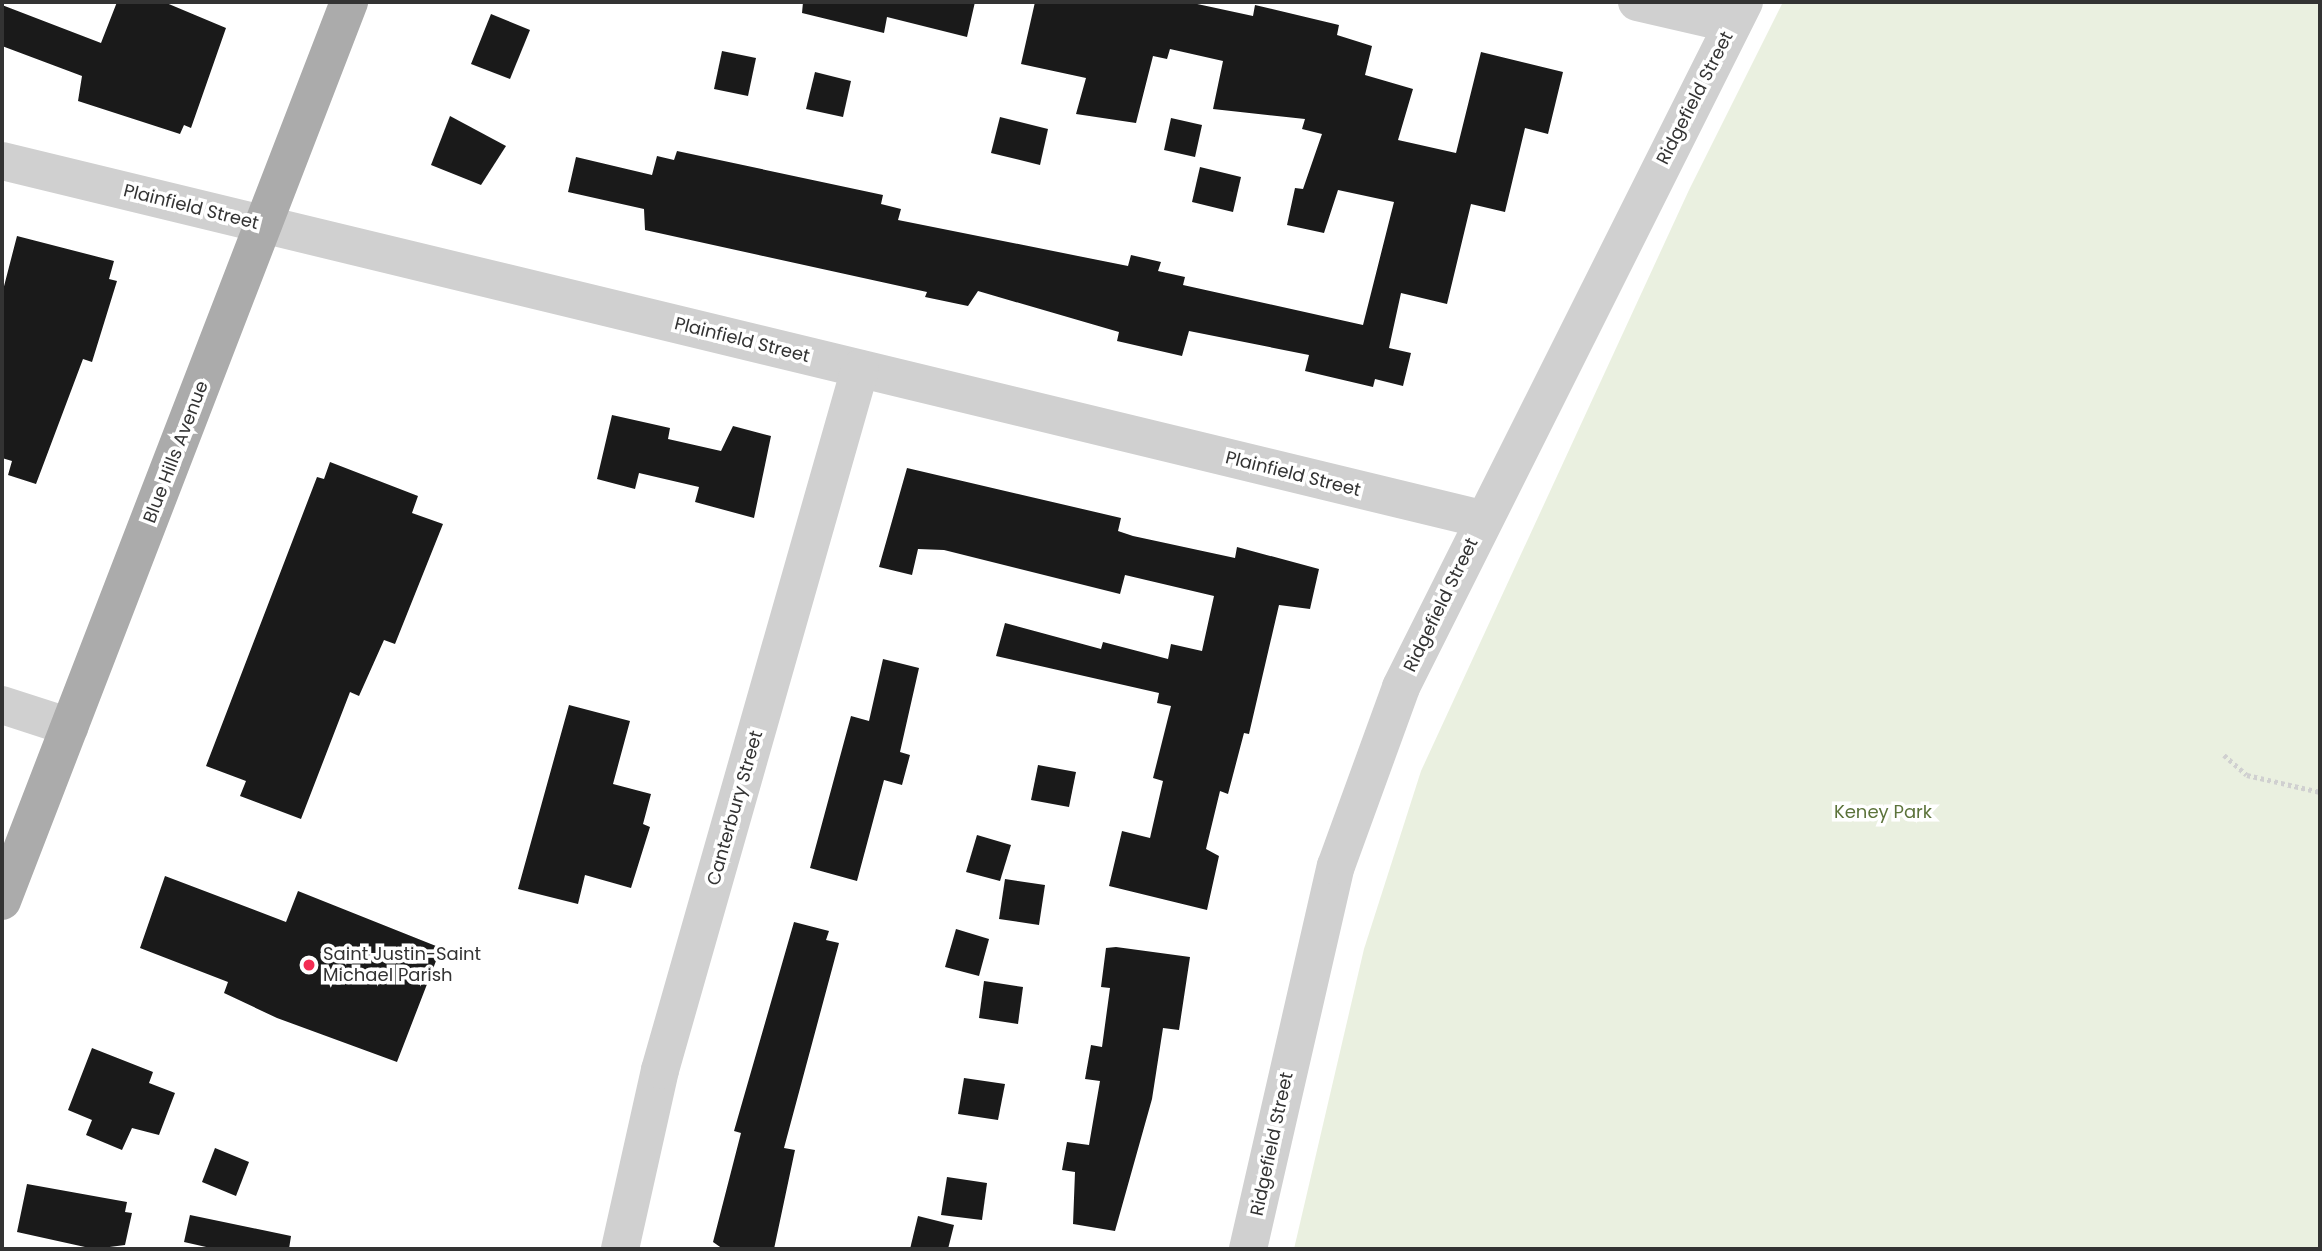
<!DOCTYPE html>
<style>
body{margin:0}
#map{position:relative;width:2322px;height:1251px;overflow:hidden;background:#fff;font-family:Poppins,sans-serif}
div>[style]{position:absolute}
.green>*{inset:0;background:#eaf0e0}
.building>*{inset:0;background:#1a1a1a}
.path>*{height:4.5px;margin-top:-2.25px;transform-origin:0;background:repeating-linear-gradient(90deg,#d0d0d0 0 3.5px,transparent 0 7px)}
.minor>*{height:38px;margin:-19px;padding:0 19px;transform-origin:19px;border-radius:19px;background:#d0d0d0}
.major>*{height:38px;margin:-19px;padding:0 19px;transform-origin:19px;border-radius:19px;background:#ababab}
.dots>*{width:19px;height:19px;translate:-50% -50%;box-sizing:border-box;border:4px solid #fff;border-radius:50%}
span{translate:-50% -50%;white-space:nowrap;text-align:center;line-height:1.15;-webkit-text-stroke:7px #fff;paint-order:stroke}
.street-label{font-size:18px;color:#333}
.park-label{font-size:18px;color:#5c733b}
.poi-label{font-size:18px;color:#333}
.left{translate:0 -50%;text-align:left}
.frame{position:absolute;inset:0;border:4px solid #333;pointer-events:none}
</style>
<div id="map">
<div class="green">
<div style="clip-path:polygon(1783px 2px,2320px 2px,2320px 1249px,1294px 1249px,1364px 949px,1421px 771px,1689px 190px)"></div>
</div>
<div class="building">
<div style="clip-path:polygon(117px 2px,164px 2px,226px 28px,191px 128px,184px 125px,180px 134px,78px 101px,82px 76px,2px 46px,2px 5px,101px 43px)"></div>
<div style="clip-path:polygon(803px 2px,975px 2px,967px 37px,887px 17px,884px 33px,802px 13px)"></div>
<div style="clip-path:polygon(1035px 2px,1188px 2px,1253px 16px,1255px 5px,1339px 25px,1337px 35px,1372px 46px,1365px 75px,1413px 89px,1398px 140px,1456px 153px,1481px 52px,1563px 72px,1548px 134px,1525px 128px,1505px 212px,1471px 204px,1447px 304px,1401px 293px,1389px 348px,1411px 353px,1403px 386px,1375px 379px,1373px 387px,1305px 371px,1309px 355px,1189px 331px,1182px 356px,1117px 341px,1119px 332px,978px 291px,968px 306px,925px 297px,927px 292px,645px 230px,644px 209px,568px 192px,576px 157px,652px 175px,657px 156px,674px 160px,677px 151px,883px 195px,881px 204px,901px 209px,898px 220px,1128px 266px,1131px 255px,1161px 262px,1158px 271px,1185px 277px,1183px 285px,1363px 325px,1394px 202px,1338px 190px,1324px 233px,1287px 225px,1295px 188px,1303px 189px,1322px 134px,1302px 129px,1305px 119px,1213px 109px,1223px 61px,1170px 49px,1167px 59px,1153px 56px,1136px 123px,1076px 114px,1086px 78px,1021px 64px)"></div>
<div style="clip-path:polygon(491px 14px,530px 30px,510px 79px,471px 64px)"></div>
<div style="clip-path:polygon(722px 51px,756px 58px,748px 96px,714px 89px)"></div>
<div style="clip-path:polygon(815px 72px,851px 81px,843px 117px,806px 109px)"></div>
<div style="clip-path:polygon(450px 116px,506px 146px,481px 185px,431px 165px)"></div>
<div style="clip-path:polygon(1000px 117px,1048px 129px,1040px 165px,991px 153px)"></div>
<div style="clip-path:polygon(1171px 118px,1202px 125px,1195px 157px,1164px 150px)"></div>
<div style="clip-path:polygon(1200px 167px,1241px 177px,1233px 212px,1192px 202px)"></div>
<div style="clip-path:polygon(17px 236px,114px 261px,109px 279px,117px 281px,92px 362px,83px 359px,36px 484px,8px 475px,12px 461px,2px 458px,2px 294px)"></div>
<div style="clip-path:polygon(612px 415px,670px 428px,668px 439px,721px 451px,733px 426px,771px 436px,754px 518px,695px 502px,699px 487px,639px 473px,635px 489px,597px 479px)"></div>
<div style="clip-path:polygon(330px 462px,418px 496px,412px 513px,443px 524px,395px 644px,384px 640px,359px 696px,350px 692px,301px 819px,240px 796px,246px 781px,206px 766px,317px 477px,324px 479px)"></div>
<div style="clip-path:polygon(907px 468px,1121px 518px,1118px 531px,1133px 536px,1235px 558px,1237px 547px,1319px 569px,1310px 609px,1279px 605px,1249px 734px,1244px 733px,1228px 794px,1220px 791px,1206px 849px,1219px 856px,1207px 910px,1109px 886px,1122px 831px,1150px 838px,1163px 781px,1153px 778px,1171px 706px,1157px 703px,1159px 693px,996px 656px,1005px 623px,1101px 649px,1103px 642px,1168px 659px,1171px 644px,1202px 651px,1214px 596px,1125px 575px,1120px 594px,944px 550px,918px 549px,912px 575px,879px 567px)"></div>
<div style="clip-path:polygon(883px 659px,919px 668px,900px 752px,910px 755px,902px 785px,884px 780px,857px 881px,810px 868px,851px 716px,869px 721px)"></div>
<div style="clip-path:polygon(569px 705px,630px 721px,613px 784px,651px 794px,643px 824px,650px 827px,631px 888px,585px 875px,578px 904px,518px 889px)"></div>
<div style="clip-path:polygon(1038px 765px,1076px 772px,1069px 807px,1031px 800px)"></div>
<div style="clip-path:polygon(977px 835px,1011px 845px,1000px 881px,966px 872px)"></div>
<div style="clip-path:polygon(165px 876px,286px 922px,298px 891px,441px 948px,397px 1062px,277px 1018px,224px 993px,228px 982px,140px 948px)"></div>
<div style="clip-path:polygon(1005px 879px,1045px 885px,1039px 925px,999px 919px)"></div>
<div style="clip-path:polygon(794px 922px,829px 931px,826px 940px,839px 943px,784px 1148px,795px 1150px,774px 1249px,723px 1249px,713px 1242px,741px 1133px,734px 1131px)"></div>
<div style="clip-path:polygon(956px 929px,989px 939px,979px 976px,945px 967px)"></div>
<div style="clip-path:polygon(1116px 947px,1190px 957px,1179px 1030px,1163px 1028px,1152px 1099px,1115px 1231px,1073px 1224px,1075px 1172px,1062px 1170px,1067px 1142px,1089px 1145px,1100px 1081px,1085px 1079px,1091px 1045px,1102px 1047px,1110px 988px,1101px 987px,1106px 948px)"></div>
<div style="clip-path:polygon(984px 981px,1023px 987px,1018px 1024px,979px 1018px)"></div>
<div style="clip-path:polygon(92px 1048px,153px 1072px,149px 1083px,175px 1093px,159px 1135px,132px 1128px,122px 1150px,86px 1135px,92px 1120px,68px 1110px)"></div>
<div style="clip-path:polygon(964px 1078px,1005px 1084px,998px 1120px,958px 1114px)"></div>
<div style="clip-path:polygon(215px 1148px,249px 1162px,236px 1196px,202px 1182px)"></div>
<div style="clip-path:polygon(947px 1177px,987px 1183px,982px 1220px,941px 1215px)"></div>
<div style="clip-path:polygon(27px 1184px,127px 1202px,125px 1212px,132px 1213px,125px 1245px,94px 1249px,17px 1232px)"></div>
<div style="clip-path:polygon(190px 1215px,291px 1236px,289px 1249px,215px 1249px,184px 1242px)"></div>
<div style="clip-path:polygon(918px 1216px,954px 1225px,948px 1249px,910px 1249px)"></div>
</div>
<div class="path">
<div style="left:2224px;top:755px;width:30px;rotate:41deg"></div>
<div style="left:2247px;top:775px;width:75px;rotate:13.1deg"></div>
</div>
<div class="minor">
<div style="left:1637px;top:2px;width:98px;rotate:12.9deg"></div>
<div style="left:2px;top:161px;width:1523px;rotate:13.6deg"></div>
<div style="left:2px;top:705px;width:71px;rotate:17.9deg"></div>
<div style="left:620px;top:1249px;width:183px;rotate:-77.4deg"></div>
<div style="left:660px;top:1070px;width:729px;rotate:-74.08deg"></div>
<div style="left:1248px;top:1249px;width:393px;rotate:-77.1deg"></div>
<div style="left:1336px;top:866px;width:190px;rotate:-70deg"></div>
<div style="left:1401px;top:687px;width:766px;rotate:-63.4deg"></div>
</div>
<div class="major">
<div style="left:2px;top:901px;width:964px;rotate:-68.89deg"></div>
</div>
<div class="dots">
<div style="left:309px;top:965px;background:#f32c53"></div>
</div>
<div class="street-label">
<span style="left:1695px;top:98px;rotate:-63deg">Ridgefield Street</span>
<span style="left:191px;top:207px;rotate:14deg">Plainfield Street</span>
<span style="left:742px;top:340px;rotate:14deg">Plainfield Street</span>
<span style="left:176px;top:452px;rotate:-69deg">Blue Hills Avenue</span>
<span style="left:1293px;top:474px;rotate:14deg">Plainfield Street</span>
<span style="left:1441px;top:605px;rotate:-64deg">Ridgefield Street</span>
<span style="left:735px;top:808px;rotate:-74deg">Canterbury Street</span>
<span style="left:1272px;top:1144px;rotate:-78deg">Ridgefield Street</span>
</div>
<div class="park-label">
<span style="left:1883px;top:812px">Keney Park</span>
</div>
<div class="poi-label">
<span class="left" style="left:323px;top:965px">Saint Justin-Saint<br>Michael Parish</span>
</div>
<div class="frame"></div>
</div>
